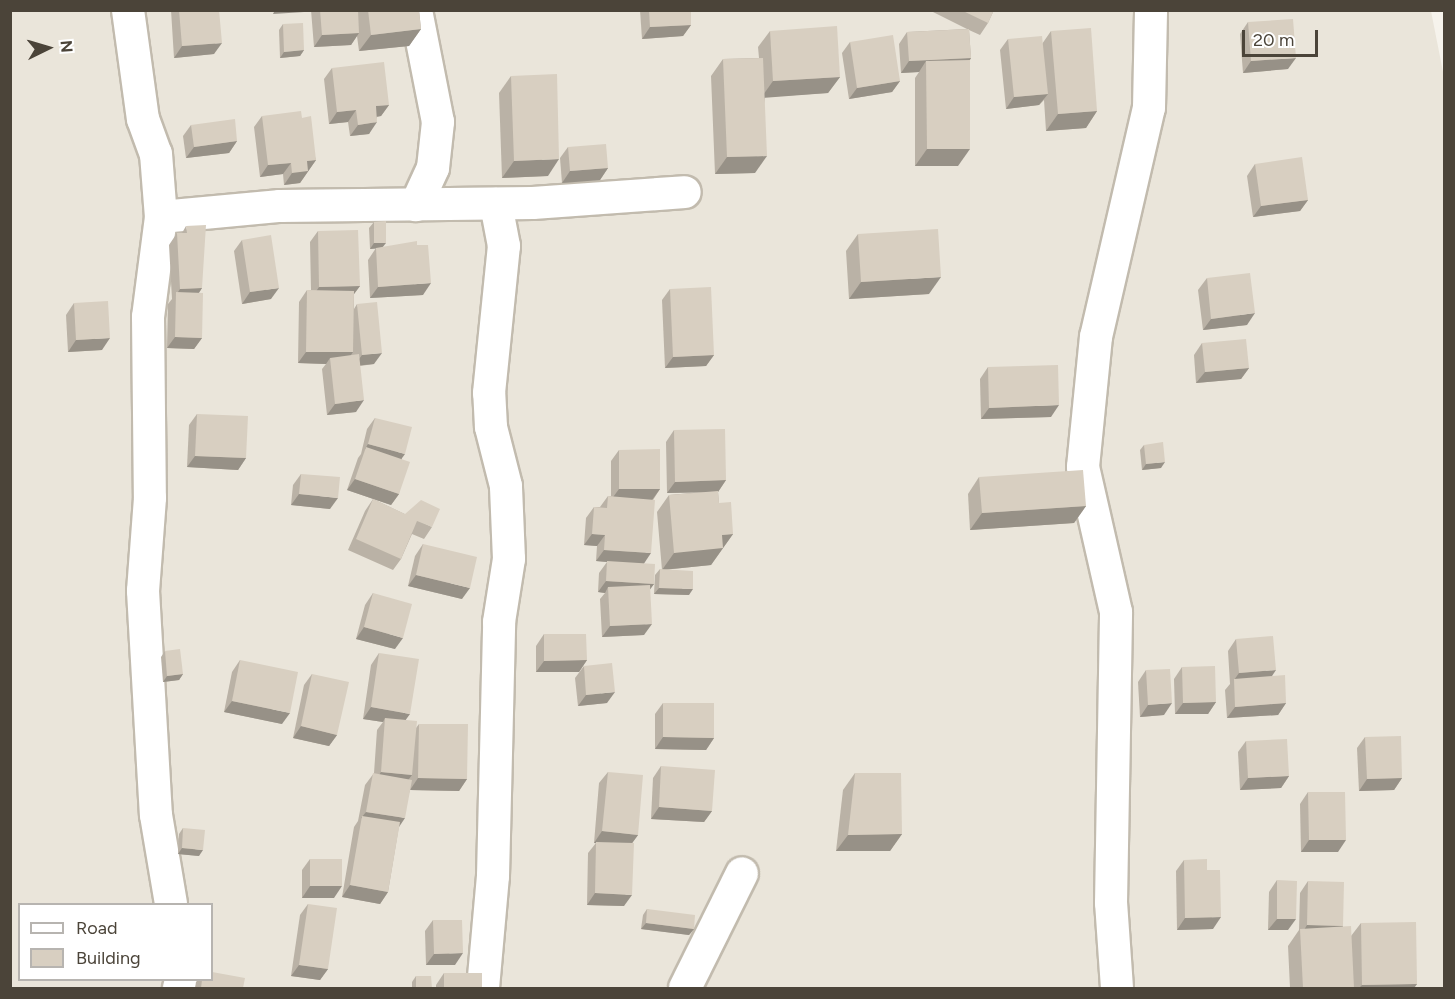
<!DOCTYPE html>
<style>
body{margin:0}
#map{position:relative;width:1455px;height:999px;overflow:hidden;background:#f6f3ec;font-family:Figtree,sans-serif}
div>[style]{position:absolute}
.residential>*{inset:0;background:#eae5da}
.roads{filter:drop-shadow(2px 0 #c2bbae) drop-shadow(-2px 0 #c2bbae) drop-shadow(0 2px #c2bbae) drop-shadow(0 -2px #c2bbae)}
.minor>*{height:32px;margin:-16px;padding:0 16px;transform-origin:16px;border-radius:16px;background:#fff}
.wall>*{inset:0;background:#bab2a6}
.shaded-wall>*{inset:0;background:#979187}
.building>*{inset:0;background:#d8cfc1}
span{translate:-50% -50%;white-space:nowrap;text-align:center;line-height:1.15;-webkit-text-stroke:4.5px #fff;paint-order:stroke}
.frame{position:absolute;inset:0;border:12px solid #4b4439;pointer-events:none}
.legend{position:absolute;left:18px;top:903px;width:195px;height:78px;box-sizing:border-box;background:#fff;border:2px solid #b7b4b0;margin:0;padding:8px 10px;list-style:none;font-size:18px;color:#4b4439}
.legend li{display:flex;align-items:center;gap:12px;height:30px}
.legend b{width:30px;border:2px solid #b7b4b0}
.north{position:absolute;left:18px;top:18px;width:60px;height:60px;-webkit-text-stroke:4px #fff;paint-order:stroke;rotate:85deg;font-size:16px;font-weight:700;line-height:24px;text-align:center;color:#4b4439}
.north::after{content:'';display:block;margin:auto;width:21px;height:27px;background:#4b4439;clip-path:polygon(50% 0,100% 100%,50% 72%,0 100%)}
.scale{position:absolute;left:1242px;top:30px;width:76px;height:27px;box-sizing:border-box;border:3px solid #4b4439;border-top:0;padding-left:8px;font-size:18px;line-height:21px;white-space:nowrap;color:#4b4439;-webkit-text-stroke:4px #fff;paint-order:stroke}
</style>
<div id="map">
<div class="residential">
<div style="clip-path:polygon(evenodd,10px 11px,1431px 11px,1444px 77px,1444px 988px,11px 988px,10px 11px,20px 904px,212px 904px,212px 980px,20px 980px,20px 904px)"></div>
</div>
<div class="roads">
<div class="minor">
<div style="left:128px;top:10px;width:110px;rotate:82.2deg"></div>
<div style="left:143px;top:119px;width:37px;rotate:70deg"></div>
<div style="left:156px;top:154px;width:63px;rotate:85.5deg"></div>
<div style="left:161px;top:217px;width:101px;rotate:97.4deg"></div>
<div style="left:148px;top:317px;width:181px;rotate:89.4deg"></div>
<div style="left:150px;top:498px;width:93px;rotate:94.3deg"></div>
<div style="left:143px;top:591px;width:224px;rotate:86.7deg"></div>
<div style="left:156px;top:815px;width:90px;rotate:80.4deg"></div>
<div style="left:416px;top:10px;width:114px;rotate:78.9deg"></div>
<div style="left:438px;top:122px;width:46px;rotate:96.2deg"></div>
<div style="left:433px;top:168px;width:41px;rotate:114.7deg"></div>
<div style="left:161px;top:217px;width:120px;rotate:-5.3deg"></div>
<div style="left:280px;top:206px;width:253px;rotate:-0.7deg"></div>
<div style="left:533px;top:203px;width:152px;rotate:-4.1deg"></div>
<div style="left:179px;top:988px;width:8px;rotate:-76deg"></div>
<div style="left:483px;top:988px;width:112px;rotate:-84.9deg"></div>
<div style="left:493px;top:876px;width:254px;rotate:-88.6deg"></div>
<div style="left:499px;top:622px;width:64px;rotate:-81deg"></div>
<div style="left:509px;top:559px;width:73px;rotate:-92.4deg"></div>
<div style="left:506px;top:486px;width:61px;rotate:-104.3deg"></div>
<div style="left:491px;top:427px;width:34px;rotate:-93deg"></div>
<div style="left:489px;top:393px;width:148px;rotate:-84.2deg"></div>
<div style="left:504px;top:246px;width:43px;rotate:-100.8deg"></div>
<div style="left:685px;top:988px;width:128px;rotate:-63.6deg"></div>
<div style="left:1117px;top:988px;width:85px;rotate:-94deg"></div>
<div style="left:1111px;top:903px;width:291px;rotate:-89deg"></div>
<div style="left:1116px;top:612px;width:149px;rotate:-102.8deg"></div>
<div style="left:1083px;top:467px;width:131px;rotate:-84.3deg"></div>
<div style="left:1096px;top:337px;width:235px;rotate:-77deg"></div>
<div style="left:1149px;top:108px;width:98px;rotate:-88.8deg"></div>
</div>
</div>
<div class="wall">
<div style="clip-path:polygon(171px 10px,219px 10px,214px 54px,174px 58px)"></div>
<div style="clip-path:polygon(311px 10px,419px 10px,421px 29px,409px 46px,359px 51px,357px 36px,351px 45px,314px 47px)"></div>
<div style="clip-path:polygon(640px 10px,691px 10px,691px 25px,683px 36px,642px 39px)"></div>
<div style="clip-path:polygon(929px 10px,994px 10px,988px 23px,980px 35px,969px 30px,971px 58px,970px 60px,958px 166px,915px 166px,915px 78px,919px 72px,901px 73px,899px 44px,907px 32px,967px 29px)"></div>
<div style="clip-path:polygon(1248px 22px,1288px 69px,1243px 73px,1240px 34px)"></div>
<div style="clip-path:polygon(283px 24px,304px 50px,300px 56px,280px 58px,279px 30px)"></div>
<div style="clip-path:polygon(770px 31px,840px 77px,828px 93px,765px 97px,755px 173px,715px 174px,711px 76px,723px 59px,759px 58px,758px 47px)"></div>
<div style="clip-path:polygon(1051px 31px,1097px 111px,1086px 128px,1046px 131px,1044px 100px,1039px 105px,1006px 109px,1000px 50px,1008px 39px,1042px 44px)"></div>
<div style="clip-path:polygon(850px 42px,900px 81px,892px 92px,849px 99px,842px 53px)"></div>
<div style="clip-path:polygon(332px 68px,389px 105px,381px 116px,377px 117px,369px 134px,350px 136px,348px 122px,329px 124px,324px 79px)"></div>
<div style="clip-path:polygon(511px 76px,548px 176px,502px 178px,499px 93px)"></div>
<div style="clip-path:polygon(262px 116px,302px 118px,316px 160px,300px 183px,284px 185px,283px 174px,260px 177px,254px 127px)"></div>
<div style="clip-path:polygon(191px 125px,237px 141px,229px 153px,186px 158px,183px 136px)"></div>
<div style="clip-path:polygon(568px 147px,608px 168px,600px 180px,562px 183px,560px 158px)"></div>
<div style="clip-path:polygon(1255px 164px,1308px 200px,1300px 211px,1253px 217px,1247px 176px)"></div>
<div style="clip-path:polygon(374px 222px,383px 247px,423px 295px,370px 298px,368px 260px,376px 248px,370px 249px,369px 228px)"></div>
<div style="clip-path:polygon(186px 226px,202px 288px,199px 293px,202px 338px,194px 349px,167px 348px,168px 304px,172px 299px,169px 245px,177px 233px,182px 233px)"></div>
<div style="clip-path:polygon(318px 231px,360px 286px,354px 294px,354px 309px,357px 304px,374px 364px,360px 366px,356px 412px,327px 415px,322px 369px,326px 364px,298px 363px,299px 302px,307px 290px,311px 290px,310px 242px)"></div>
<div style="clip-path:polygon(858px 234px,929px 294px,849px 299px,846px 251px)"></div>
<div style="clip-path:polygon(242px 240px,271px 299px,242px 304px,234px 251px)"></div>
<div style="clip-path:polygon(1207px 278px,1247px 325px,1203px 330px,1198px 290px)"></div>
<div style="clip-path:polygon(670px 289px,714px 355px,706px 366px,665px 368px,662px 300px)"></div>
<div style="clip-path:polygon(74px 303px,102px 350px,68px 352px,66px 315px)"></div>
<div style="clip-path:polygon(1202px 343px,1249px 368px,1241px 379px,1196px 383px,1194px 355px)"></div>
<div style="clip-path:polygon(988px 367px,1051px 417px,981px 419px,980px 379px)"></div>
<div style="clip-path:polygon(197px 414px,246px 458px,238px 470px,187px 467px,189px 425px)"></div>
<div style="clip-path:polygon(375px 418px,402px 459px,399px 494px,391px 505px,347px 490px,358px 458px,361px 454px,367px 429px)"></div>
<div style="clip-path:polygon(674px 430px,726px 480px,718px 492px,719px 503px,733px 534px,711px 565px,663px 570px,689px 595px,654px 594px,655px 575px,660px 569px,662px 570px,657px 512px,669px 495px,702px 492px,667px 493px,666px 442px)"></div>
<div style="clip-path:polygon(1144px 445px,1161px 468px,1142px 470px,1140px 450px)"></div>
<div style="clip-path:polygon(619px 450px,660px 489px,653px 500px,644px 564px,654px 584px,650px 589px,644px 635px,602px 637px,600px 599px,605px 593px,598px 592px,599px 573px,607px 562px,596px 561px,597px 546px,584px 545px,586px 518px,594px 507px,600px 507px,608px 496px,611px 496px,611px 461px)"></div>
<div style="clip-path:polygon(301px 474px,330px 509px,291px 505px,293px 485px)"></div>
<div style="clip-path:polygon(979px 477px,1086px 506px,1074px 523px,970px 530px,968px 494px)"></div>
<div style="clip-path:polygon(373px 499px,432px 527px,424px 539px,412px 534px,401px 559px,393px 570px,348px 550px,365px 511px)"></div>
<div style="clip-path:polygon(423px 544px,462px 599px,408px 586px,415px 556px)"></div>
<div style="clip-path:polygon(373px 593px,395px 649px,356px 639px,365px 605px)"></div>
<div style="clip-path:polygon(544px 634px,587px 660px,579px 672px,536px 672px,536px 646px)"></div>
<div style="clip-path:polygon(1236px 639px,1271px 676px,1286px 703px,1278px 715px,1227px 718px,1225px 690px,1230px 684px,1228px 651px)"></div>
<div style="clip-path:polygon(165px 651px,183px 674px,179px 680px,163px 682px,161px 657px)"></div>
<div style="clip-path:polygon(379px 653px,406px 720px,416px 728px,419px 724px,467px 779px,459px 791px,410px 790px,399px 826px,388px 892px,380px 904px,342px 897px,354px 827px,358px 821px,365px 785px,374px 773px,377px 730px,383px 722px,363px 719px,371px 665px)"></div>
<div style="clip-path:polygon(240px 660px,282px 724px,224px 712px,232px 672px)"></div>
<div style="clip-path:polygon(584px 666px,607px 703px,578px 706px,575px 678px)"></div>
<div style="clip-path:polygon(1182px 667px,1216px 702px,1208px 714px,1175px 714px,1174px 679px)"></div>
<div style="clip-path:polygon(1146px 670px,1164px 715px,1140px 717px,1138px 682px)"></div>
<div style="clip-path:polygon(312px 674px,337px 735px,329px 746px,293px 738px,304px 685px)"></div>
<div style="clip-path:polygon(663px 703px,714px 738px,706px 750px,655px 749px,655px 714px)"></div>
<div style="clip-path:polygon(1365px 737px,1402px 778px,1394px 790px,1359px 791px,1357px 748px)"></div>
<div style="clip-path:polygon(1246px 741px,1289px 776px,1281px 788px,1240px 790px,1238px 752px)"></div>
<div style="clip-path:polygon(661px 766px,712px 811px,704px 822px,651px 819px,653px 778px)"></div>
<div style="clip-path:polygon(608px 772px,638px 835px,632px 843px,624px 906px,587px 905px,588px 853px,596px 843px,594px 843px,599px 783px)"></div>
<div style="clip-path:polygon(855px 773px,902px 834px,890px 851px,836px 851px,843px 790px)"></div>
<div style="clip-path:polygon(1308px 792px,1338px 852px,1301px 852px,1300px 804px)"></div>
<div style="clip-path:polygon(183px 828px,199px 856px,178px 854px,179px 834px)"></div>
<div style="clip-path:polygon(310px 859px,334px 898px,302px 898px,302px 870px)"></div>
<div style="clip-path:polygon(1184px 860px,1207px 870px,1213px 929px,1177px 930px,1176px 871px)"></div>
<div style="clip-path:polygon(1277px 880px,1288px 930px,1268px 930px,1269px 892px)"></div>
<div style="clip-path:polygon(1308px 881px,1343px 926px,1343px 927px,1351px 936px,1361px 923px,1417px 984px,1414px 988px,1290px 988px,1288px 946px,1299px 930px,1300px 893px)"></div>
<div style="clip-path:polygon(308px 904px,328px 969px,320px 980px,291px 976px,300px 915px)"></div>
<div style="clip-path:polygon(647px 909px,694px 929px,689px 935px,641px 929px,643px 915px)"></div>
<div style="clip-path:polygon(433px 920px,455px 965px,426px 965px,425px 931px)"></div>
<div style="clip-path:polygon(444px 973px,482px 988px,436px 988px,436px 985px)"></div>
<div style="clip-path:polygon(416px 976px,432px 988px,412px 988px,412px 982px)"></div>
<div style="clip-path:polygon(198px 980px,212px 980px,243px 988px,195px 988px,196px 982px)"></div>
</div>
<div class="shaded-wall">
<div style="clip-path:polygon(275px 10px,306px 10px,304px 12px,273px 14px)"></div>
<div style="clip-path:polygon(691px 25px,683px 36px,642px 39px,650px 27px)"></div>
<div style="clip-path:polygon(421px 29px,409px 46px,359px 51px,371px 35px)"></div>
<div style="clip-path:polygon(359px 33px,351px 45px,314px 47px,322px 35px)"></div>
<div style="clip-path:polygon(222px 43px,214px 54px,174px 58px,182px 46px)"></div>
<div style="clip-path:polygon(304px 50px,300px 56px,280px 58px,284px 52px)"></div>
<div style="clip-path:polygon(971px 58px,963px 70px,926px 61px,919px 72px,901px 73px,909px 61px)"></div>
<div style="clip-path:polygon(1296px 58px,1288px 69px,1243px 73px,1251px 61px)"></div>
<div style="clip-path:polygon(840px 77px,828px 93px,761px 98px,773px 81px)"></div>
<div style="clip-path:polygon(900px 81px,892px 92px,849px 99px,857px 88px)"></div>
<div style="clip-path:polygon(1048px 94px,1039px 105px,1006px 109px,1014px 97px)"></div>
<div style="clip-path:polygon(389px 105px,381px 116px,367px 118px,376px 106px)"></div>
<div style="clip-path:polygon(356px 110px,348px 122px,329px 124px,337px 112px)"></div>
<div style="clip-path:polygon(1097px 111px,1086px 128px,1046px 131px,1058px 114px)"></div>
<div style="clip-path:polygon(377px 122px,369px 134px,350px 136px,358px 125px)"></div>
<div style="clip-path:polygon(237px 141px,229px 153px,186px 158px,194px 147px)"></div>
<div style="clip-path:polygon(927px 149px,970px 149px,958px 166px,915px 166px)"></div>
<div style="clip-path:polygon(767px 156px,755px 173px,715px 174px,727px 157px)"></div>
<div style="clip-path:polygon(559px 159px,548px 176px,502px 178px,514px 161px)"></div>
<div style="clip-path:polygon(316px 160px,300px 183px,284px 185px,292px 173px,307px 161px)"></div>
<div style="clip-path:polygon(291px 163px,283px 174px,260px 177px,268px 165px)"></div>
<div style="clip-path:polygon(608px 168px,600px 180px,562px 183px,570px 171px)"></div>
<div style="clip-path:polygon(1308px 200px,1300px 211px,1253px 217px,1261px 206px)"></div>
<div style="clip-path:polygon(374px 243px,386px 243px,382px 248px,370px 249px)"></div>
<div style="clip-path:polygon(941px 277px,929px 294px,849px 299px,861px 282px)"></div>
<div style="clip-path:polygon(431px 283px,423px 295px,370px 298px,378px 287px)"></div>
<div style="clip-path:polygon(360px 286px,351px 298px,311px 299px,319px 287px)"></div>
<div style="clip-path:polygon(202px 288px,194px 300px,176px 295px,180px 289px)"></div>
<div style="clip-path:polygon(279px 288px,271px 299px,242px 304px,250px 292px)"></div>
<div style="clip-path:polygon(1255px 313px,1247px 325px,1203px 330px,1211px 319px)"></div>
<div style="clip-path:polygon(175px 337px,202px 338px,194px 349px,167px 348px)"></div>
<div style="clip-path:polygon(110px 338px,102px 350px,68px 352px,76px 340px)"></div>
<div style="clip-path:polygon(306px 352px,353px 352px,345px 364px,330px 358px,326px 364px,298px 363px)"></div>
<div style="clip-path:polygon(382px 353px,374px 364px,354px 366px,362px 355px)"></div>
<div style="clip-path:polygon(714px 355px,706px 366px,665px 368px,673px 357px)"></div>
<div style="clip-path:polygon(1249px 368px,1241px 379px,1196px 383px,1205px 372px)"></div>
<div style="clip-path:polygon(364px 400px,356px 412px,327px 415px,335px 404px)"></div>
<div style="clip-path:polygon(1059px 405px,1051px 417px,981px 419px,989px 408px)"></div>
<div style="clip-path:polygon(368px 444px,405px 454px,397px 465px,365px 449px)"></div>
<div style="clip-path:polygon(195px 456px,246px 458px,238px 470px,187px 467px)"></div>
<div style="clip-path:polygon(1165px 462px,1161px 468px,1142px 470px,1146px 464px)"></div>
<div style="clip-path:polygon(355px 479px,399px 494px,391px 505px,347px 490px)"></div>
<div style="clip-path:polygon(726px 480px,718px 492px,667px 493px,675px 482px)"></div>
<div style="clip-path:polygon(619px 489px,660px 489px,652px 500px,611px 500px)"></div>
<div style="clip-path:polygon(299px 494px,338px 498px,330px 509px,291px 505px)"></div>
<div style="clip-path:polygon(1086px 506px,1074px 523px,970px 530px,982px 513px)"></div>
<div style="clip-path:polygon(592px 534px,605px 535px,597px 546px,584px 545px)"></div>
<div style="clip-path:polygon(733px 534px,711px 565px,662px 570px,674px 553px,722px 535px)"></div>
<div style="clip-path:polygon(604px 550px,651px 553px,643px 565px,596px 561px)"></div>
<div style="clip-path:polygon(416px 575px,470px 588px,462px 599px,408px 586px)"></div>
<div style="clip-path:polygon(606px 581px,654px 584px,646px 595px,608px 587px,605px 593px,598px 592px)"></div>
<div style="clip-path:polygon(659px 588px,693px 589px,689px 595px,654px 594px)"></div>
<div style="clip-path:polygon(652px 624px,644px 635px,602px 637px,610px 626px)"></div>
<div style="clip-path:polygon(364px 627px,403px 638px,395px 649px,356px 639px)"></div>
<div style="clip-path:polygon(587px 660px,579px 672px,536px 672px,544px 661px)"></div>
<div style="clip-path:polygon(1276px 670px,1268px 682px,1234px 680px,1239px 673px)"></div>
<div style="clip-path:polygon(183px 674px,179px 680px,163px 682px,167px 676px)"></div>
<div style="clip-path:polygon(615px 692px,607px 703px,578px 706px,586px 695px)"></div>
<div style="clip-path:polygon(232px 701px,290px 713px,282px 724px,224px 712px)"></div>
<div style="clip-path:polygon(1216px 702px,1208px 714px,1175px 714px,1183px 703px)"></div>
<div style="clip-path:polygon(1172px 703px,1164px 715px,1140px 717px,1148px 705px)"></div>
<div style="clip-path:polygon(1286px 703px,1278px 715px,1227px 718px,1235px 707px)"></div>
<div style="clip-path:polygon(371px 707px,410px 714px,402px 725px,385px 718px,383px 722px,363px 719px)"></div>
<div style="clip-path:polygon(301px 726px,337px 735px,329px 746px,293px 738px)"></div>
<div style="clip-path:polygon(663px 737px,714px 738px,706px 750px,655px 749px)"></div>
<div style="clip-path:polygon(381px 772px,412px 775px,403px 787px,373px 784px)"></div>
<div style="clip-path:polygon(1289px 776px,1281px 788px,1240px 790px,1248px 778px)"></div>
<div style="clip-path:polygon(418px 778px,467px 779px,459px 791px,410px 790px)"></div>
<div style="clip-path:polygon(1402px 778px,1394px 790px,1359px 791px,1367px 779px)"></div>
<div style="clip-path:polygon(659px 807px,712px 811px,704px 822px,651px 819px)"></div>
<div style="clip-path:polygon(366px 812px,405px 818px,397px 830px,361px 818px)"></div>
<div style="clip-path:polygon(602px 831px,638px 835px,630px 846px,594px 843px)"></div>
<div style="clip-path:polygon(902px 834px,890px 851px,836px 851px,848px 835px)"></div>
<div style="clip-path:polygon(1309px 840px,1346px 840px,1338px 852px,1301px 852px)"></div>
<div style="clip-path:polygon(182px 848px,203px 850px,199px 856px,178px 854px)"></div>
<div style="clip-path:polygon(350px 885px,388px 892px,380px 904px,342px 897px)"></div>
<div style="clip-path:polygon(310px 886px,342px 886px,334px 898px,302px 898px)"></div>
<div style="clip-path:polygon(595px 893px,632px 895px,624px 906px,587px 905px)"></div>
<div style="clip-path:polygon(1221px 917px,1213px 929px,1177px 930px,1185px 918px)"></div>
<div style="clip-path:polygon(1277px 919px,1296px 919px,1288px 930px,1268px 930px)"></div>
<div style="clip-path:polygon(646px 923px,694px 929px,689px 935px,641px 929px)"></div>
<div style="clip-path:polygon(1307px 925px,1343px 926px,1335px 937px,1301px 935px)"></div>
<div style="clip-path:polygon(463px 953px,455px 965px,426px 965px,434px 954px)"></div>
<div style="clip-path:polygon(299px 965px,328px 969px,320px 980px,291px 976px)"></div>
<div style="clip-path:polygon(1417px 984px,1414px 988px,1359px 988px,1362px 985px)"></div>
</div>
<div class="building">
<div style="clip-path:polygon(179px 10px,219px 10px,222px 43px,182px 46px)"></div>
<div style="clip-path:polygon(320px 10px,358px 10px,359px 33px,322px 35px)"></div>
<div style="clip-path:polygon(368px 10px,419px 10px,421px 29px,371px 35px)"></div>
<div style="clip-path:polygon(649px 10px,691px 10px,691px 25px,650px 27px)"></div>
<div style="clip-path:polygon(961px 10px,994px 10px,988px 23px)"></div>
<div style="clip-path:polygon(1293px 19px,1296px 58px,1251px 61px,1248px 22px)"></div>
<div style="clip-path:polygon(303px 23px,304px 50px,284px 52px,283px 24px)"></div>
<div style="clip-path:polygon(837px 26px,840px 77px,773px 81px,770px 31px)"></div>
<div style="clip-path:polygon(1091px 28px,1097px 111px,1058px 114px,1051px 31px)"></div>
<div style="clip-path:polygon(969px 29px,971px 58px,909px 61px,907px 32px)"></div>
<div style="clip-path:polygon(893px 35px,900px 81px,857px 88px,850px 42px)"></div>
<div style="clip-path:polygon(1042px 36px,1048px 94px,1014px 97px,1008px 39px)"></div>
<div style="clip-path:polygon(763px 58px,767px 156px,727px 157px,723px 59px)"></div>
<div style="clip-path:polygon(970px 60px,970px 149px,927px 149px,926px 61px)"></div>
<div style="clip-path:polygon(384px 62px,389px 105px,376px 106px,377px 122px,358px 125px,356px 110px,337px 112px,332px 68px)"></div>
<div style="clip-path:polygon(557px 74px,559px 159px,514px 161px,511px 76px)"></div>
<div style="clip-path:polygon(301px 111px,302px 118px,311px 116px,316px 160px,307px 161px,308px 171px,292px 173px,291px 163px,268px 165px,262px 116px)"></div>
<div style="clip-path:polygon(235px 119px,237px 141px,194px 147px,191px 125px)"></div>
<div style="clip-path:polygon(606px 144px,608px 168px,570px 171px,568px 147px)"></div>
<div style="clip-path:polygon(1302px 157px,1308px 200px,1261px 206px,1255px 164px)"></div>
<div style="clip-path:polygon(386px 221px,386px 243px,374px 243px,374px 222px)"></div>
<div style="clip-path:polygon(206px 225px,202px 288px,180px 289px,177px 233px,187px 233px,186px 226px)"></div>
<div style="clip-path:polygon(938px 229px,941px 277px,861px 282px,858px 234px)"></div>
<div style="clip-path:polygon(358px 230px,360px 286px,319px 287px,318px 231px)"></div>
<div style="clip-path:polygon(271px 235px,279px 288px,250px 292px,242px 240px)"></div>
<div style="clip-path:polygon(417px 241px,417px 245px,428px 245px,431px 283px,378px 287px,376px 248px)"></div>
<div style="clip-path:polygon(1250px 273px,1255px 313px,1211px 319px,1207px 278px)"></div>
<div style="clip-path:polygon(711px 287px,714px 355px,673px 357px,670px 289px)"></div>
<div style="clip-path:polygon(307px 290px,354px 291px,353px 352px,306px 352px)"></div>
<div style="clip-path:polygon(176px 292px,203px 293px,202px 338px,175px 337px)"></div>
<div style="clip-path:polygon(108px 301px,110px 338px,76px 340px,74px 303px)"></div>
<div style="clip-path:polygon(377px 302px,382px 353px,362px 355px,357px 304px)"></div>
<div style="clip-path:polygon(1246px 339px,1249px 368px,1205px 372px,1202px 343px)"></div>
<div style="clip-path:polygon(359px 354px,364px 400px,335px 404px,330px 358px)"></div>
<div style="clip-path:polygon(1058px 365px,1059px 405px,989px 408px,988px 367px)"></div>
<div style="clip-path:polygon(197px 414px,248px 416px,246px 458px,195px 456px)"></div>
<div style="clip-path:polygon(375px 418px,412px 427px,405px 454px,368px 444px)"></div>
<div style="clip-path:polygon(725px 429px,726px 480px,675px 482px,674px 430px)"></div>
<div style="clip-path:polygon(1163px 442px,1165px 462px,1146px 464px,1144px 445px)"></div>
<div style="clip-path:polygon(366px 447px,410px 462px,399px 494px,355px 479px)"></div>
<div style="clip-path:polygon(660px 449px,660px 489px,619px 489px,619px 450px)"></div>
<div style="clip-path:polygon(1083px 470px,1086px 506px,982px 513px,979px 477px)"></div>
<div style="clip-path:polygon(301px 474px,340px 477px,338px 498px,299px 494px)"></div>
<div style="clip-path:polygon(718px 491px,719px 503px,731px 502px,733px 534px,722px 535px,723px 548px,674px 553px,669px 495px)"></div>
<div style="clip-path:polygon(608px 496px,655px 500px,651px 553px,604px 550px,605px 535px,592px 534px,594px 507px,607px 508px)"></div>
<div style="clip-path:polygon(373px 499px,405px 514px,421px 500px,440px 509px,432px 527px,417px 521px,401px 559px,356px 539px)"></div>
<div style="clip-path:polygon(423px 544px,477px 557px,470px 588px,416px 575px)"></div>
<div style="clip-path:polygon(607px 561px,655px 564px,654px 584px,606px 581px)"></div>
<div style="clip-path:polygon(660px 569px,693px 571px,693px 589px,659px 588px)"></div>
<div style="clip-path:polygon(650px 585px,652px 624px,610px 626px,608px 587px)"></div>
<div style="clip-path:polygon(373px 593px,412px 604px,403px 638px,364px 627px)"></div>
<div style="clip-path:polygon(544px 634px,586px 634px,587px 660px,544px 661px)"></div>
<div style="clip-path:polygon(1273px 636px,1276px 670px,1239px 673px,1236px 639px)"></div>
<div style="clip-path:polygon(180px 649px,183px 674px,167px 676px,165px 651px)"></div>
<div style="clip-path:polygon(379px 653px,419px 659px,410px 714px,371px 707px)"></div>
<div style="clip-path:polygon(240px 660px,298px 672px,290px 713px,232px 701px)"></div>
<div style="clip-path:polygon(612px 663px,615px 692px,586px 695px,584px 666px)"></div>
<div style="clip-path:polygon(1215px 666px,1216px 702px,1183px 703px,1182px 667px)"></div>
<div style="clip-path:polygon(1170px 669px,1172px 703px,1148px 705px,1146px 670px)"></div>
<div style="clip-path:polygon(312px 674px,349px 682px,337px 735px,301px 726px)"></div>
<div style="clip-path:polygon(1285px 675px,1286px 703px,1235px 707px,1234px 679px)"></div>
<div style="clip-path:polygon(663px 703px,714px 703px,714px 738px,663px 737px)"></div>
<div style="clip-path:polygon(385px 718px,417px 721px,412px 775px,381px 772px)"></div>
<div style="clip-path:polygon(419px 724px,468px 724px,467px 779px,418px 778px)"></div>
<div style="clip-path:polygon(1401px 736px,1402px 778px,1367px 779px,1365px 737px)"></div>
<div style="clip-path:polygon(1287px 739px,1289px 776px,1248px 778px,1246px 741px)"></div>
<div style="clip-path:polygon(661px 766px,715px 770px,712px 811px,659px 807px)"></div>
<div style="clip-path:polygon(608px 772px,643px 775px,638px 835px,602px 831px)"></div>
<div style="clip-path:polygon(373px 773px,412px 780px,405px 818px,366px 812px)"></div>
<div style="clip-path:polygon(855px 773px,901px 773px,902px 834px,848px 835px)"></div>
<div style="clip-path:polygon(1308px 792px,1345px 792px,1346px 840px,1309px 840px)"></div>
<div style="clip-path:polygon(362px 816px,400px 822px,388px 892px,350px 885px)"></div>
<div style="clip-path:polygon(183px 828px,205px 830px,203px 850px,182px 848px)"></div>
<div style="clip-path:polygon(596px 842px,634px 843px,632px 895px,595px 893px)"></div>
<div style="clip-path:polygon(310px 859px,342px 859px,342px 886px,310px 886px)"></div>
<div style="clip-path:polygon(1207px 859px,1207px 870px,1220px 870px,1221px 917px,1185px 918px,1184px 860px)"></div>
<div style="clip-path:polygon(1277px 880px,1297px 881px,1296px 919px,1277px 919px)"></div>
<div style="clip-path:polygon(1308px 881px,1344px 882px,1343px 926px,1307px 925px)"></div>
<div style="clip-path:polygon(308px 904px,337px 908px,328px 969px,299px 965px)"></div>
<div style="clip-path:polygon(647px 909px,695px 915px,694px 929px,646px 923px)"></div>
<div style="clip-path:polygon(433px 920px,462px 920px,463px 953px,434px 954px)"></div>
<div style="clip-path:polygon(1416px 922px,1417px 984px,1362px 985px,1361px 923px)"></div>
<div style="clip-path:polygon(1351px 926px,1354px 988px,1303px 988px,1300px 929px)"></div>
<div style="clip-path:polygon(212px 972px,245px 978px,243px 988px,201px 988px,202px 980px,212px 980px)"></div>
<div style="clip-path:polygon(444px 973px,482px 973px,482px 988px,444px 988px)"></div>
<div style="clip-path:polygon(416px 976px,431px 976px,432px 988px,416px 988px)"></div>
</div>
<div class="frame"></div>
<ul class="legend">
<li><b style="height:8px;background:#fff"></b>Road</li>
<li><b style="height:16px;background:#d8cfc1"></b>Building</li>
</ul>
<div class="north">N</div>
<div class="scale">20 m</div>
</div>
